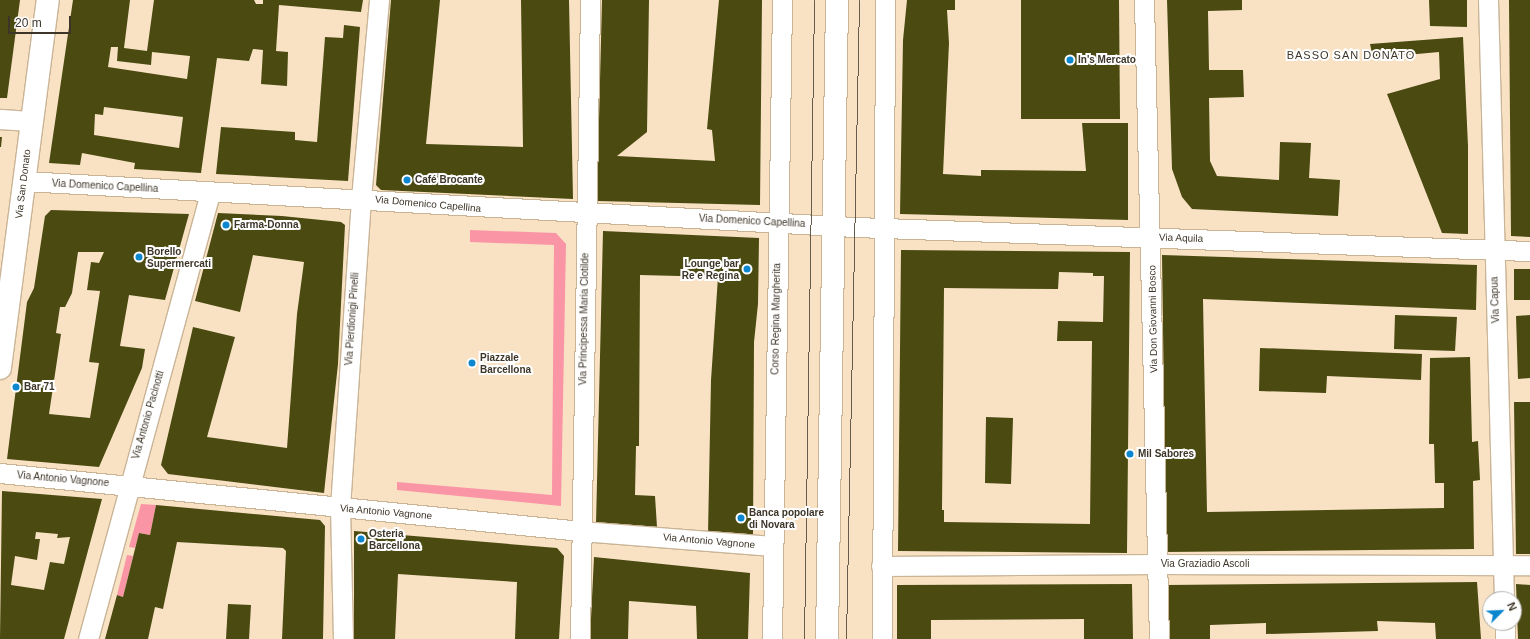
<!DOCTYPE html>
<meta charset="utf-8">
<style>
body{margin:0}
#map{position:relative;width:1530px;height:639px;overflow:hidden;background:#f8e2c3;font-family:Helvetica,sans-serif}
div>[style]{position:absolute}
.green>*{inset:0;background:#fa95a6}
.building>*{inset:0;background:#4a4a11}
.roads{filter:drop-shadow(1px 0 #c9b496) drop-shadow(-1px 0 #c9b496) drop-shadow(0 1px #c9b496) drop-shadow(0 -1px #c9b496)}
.street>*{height:19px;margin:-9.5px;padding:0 9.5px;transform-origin:9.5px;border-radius:9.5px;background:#fff}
.secondary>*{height:22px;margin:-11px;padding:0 11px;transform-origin:11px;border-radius:11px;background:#fff}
.primary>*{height:22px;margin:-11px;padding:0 11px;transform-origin:11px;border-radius:11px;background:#fff}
.tram>*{height:1px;margin:-0.5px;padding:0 0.5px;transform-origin:0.5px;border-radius:0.5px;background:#685d4c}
.dots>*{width:11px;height:11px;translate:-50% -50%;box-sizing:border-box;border:2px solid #fff;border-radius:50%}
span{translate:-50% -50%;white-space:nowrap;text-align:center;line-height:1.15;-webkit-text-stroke:4px #fff;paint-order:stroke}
.poi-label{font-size:10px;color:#3d3528;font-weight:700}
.left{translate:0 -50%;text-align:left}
.right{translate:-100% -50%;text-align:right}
.street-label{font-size:10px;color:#3d3528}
.neighbourhood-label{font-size:11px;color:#3d3528;letter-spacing:1px}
.north{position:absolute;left:1482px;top:591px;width:40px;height:40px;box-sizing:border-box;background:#fff;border:1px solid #b1aea9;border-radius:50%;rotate:66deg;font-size:11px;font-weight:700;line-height:16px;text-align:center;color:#3d3528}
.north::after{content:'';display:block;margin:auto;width:14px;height:18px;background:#0c86ce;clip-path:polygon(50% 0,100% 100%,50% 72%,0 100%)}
.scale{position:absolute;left:8px;top:16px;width:63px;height:18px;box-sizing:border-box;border:2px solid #3d3528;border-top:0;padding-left:5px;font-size:12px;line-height:14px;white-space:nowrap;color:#3d3528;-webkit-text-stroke:3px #fff;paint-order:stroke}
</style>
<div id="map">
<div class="green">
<div style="clip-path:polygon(470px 230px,556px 233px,566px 244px,561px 506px,397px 490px,397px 482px,552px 495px,554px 245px,470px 242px)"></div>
<div style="clip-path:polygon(141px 504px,156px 505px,150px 535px,139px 533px,135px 548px,129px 547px)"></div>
<div style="clip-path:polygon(127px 555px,133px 556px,123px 597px,117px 595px)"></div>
</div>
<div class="building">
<div style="clip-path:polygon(0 0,20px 0,7px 98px,0 98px)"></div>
<div style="clip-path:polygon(evenodd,73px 0,130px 0,124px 48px,147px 51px,154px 0,254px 0,256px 4px,263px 4px,263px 0,363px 0,361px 12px,279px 5px,276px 51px,288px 52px,287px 86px,261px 84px,263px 50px,253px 49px,249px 61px,217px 58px,201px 173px,134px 169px,135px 163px,82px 153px,80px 165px,49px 163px,73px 0,111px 47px,118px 47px,117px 61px,151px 65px,152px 52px,190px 56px,187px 79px,108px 67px,111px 47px,73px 0,104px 107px,183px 117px,179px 148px,94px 135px,95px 114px,103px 115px,104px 107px)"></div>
<div style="clip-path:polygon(391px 0,440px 0,426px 144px,523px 147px,521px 0,569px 0,573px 199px,381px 190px,376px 185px)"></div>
<div style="clip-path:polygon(602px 0,649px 0,647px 132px,617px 156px,715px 161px,712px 130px,707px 129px,719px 0,762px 0,760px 205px,597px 201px)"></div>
<div style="clip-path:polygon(907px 0,955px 0,955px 10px,947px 10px,949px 43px,943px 174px,981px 176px,981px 170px,1086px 171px,1082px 123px,1128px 123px,1128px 220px,900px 214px,903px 40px)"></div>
<div style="clip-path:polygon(1021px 0,1119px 0,1120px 119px,1021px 119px)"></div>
<div style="clip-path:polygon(1167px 0,1242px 0,1242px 10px,1208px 11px,1209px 70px,1243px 70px,1244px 97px,1209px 98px,1210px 161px,1217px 176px,1279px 180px,1280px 142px,1311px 143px,1309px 178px,1340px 180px,1338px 216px,1192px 209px,1182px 197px,1172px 169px)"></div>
<div style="clip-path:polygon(1429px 0,1467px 0,1467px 27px,1430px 26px)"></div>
<div style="clip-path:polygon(1509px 0,1530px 0,1530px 237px,1511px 236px)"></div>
<div style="clip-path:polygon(344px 25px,360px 27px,348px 181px,216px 174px,221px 127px,295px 132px,295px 140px,317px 142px,325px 37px,343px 38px)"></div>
<div style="clip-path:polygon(1463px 37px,1468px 146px,1468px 234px,1442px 233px,1387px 94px,1440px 79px,1439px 52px,1373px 58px,1370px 44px)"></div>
<div style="clip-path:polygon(0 137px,2px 137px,1px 147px,0 147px)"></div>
<div style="clip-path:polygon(evenodd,51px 210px,189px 214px,165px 300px,129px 295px,120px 346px,145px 349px,142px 368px,99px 467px,7px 459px,27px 302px,34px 288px,45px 216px,51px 210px,78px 252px,104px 252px,99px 263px,91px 262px,87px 290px,100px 291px,89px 362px,99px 363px,90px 418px,49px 414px,61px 334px,56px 333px,60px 307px,65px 307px,72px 293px,78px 252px)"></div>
<div style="clip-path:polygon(218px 213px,282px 216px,341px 222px,345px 225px,338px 364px,324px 493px,168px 474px,161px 465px,193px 327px,235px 337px,207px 437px,287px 448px,297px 314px,304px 262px,253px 255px,240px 312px,195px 301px)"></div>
<div style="clip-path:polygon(603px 231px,759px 238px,758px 304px,754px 342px,753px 539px,708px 534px,711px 380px,718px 277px,640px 275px,639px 446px,636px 446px,635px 495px,655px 496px,657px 527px,596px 524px)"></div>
<div style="clip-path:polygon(evenodd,901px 250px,1130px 252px,1127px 553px,898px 551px,901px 250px,1059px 272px,1093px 273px,1093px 276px,1104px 276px,1103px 322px,1058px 321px,1057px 341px,1092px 341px,1090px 524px,944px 522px,944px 510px,942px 510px,944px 288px,1058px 289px,1059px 272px)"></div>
<div style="clip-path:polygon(1162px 255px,1477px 265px,1476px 310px,1203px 299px,1207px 512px,1444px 508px,1444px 483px,1435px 483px,1434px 444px,1429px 444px,1430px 358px,1470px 357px,1472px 442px,1478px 441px,1480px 480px,1473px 481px,1474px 549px,1166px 552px)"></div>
<div style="clip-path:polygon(1514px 269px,1530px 269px,1530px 300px,1514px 300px)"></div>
<div style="clip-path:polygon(1395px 315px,1457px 317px,1455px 351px,1394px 349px)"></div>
<div style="clip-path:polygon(1530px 315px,1530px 378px,1518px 379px,1516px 316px)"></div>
<div style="clip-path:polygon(1260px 348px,1422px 354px,1421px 380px,1327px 376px,1326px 393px,1259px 391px)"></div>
<div style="clip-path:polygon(1514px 402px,1530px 402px,1530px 554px,1516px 554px)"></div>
<div style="clip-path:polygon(986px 417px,1013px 418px,1011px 484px,985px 483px)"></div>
<div style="clip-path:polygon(evenodd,2px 491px,102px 499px,64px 639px,0 639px,2px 491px,36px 532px,58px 534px,57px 538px,70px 537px,64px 564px,50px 562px,44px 590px,11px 585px,15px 556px,37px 560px,40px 539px,35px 539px,36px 532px)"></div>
<div style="clip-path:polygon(156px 505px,320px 520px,325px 526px,323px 639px,282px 639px,286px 551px,283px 548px,177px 542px,163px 609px,155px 607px,148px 639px,105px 639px,117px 595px,123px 597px,139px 533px,150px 535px)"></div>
<div style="clip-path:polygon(354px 531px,557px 548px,564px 556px,559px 639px,515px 639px,517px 582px,398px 574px,395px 639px,354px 639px)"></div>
<div style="clip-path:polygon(594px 557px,750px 573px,748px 639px,697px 639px,696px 606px,629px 601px,628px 639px,590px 639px)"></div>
<div style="clip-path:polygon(1477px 582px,1481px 639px,1436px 639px,1435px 623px,1377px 621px,1378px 631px,1266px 634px,1266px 623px,1210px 625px,1210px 639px,1169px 639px,1167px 585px)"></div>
<div style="clip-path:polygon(1132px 584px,1133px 639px,1084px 639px,1084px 619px,931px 620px,931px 639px,897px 639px,897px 585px)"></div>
<div style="clip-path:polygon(1516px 584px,1530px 585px,1530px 639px,1518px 639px)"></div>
<div style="clip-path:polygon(228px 604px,251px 605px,249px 639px,226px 639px)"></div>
</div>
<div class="roads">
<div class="street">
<div style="left:1144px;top:0;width:639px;rotate:88.66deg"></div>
<div style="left:1488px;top:0;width:599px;rotate:88.47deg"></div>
<div style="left:0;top:119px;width:31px;rotate:4deg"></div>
<div style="left:24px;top:181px;width:832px;rotate:3.17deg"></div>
<div style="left:855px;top:227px;width:675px;rotate:2.04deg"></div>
<div style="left:0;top:473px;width:584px;rotate:5.7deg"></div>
<div style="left:581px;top:531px;width:192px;rotate:4.5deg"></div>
<div style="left:881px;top:566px;width:277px;rotate:-0.4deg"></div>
<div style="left:1158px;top:564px;width:372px;rotate:0.2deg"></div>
<div style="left:1505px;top:623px;width:16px;rotate:90deg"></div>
<div style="left:88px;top:639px;width:463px;rotate:-74.7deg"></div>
<div style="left:343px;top:639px;width:132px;rotate:-91.3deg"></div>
<div style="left:340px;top:507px;width:310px;rotate:-86.1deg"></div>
<div style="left:361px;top:198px;width:199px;rotate:-84.8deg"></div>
<div style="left:580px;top:639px;width:639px;rotate:-89.1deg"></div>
<div style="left:772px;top:639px;width:639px;rotate:-89.1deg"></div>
<div style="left:882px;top:639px;width:639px;rotate:-89.73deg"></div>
</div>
<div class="secondary">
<div style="left:0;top:368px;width:371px;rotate:-82.6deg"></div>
</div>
<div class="primary">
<div style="left:827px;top:639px;width:639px;rotate:-89.1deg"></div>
</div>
</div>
<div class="tram">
<div style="left:804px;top:639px;width:639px;rotate:-89.1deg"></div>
<div style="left:846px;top:639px;width:639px;rotate:-88.83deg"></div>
</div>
<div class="dots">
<div style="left:1070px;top:60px;background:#0c86ce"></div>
<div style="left:407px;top:180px;background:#0c86ce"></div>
<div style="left:226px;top:225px;background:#0c86ce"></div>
<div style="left:139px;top:257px;background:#0c86ce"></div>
<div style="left:747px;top:269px;background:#0c86ce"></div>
<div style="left:472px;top:363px;background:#0c86ce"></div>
<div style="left:16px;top:387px;background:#0c86ce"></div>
<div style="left:1130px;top:454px;background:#0c86ce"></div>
<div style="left:741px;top:518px;background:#0c86ce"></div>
<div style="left:361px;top:539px;background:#0c86ce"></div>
</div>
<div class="poi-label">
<span class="left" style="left:1078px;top:60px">In's Mercato</span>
<span class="left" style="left:415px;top:180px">Café Brocante</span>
<span class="left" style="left:234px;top:225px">Farma-Donna</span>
<span class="left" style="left:147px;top:257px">Borello<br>Supermercati</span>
<span class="right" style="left:739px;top:269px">Lounge bar<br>Re e Regina</span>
<span class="left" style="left:480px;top:363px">Piazzale<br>Barcellona</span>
<span class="left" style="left:24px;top:387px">Bar 71</span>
<span class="left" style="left:1138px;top:454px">Mil Sabores</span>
<span class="left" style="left:749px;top:518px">Banca popolare<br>di Novara</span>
<span class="left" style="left:369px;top:539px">Osteria<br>Barcellona</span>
</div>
<div class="street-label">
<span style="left:23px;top:184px;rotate:-83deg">Via San Donato</span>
<span style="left:105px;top:186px;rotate:3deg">Via Domenico Capellina</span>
<span style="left:428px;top:204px;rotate:5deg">Via Domenico Capellina</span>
<span style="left:752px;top:221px;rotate:3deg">Via Domenico Capellina</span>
<span style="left:1181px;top:238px;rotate:2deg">Via Aquila</span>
<span style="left:1495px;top:300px;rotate:-92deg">Via Capua</span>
<span style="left:352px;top:319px;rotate:-86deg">Via Pierdionigi Pinelli</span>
<span style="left:584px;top:319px;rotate:-89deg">Via Principessa Maria Clotilde</span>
<span style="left:776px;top:319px;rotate:-89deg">Corso Regina Margherita</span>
<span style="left:1153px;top:319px;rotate:-91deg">Via Don Giovanni Bosco</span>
<span style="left:148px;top:415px;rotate:-74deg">Via Antonio Pacinotti</span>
<span style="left:63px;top:479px;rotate:5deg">Via Antonio Vagnone</span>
<span style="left:386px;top:512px;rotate:5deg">Via Antonio Vagnone</span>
<span style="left:709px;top:541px;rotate:5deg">Via Antonio Vagnone</span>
<span style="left:1205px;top:564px">Via Graziadio Ascoli</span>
</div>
<div class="neighbourhood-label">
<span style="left:1351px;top:55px">BASSO SAN DONATO</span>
</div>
<div class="north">N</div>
<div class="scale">20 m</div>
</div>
